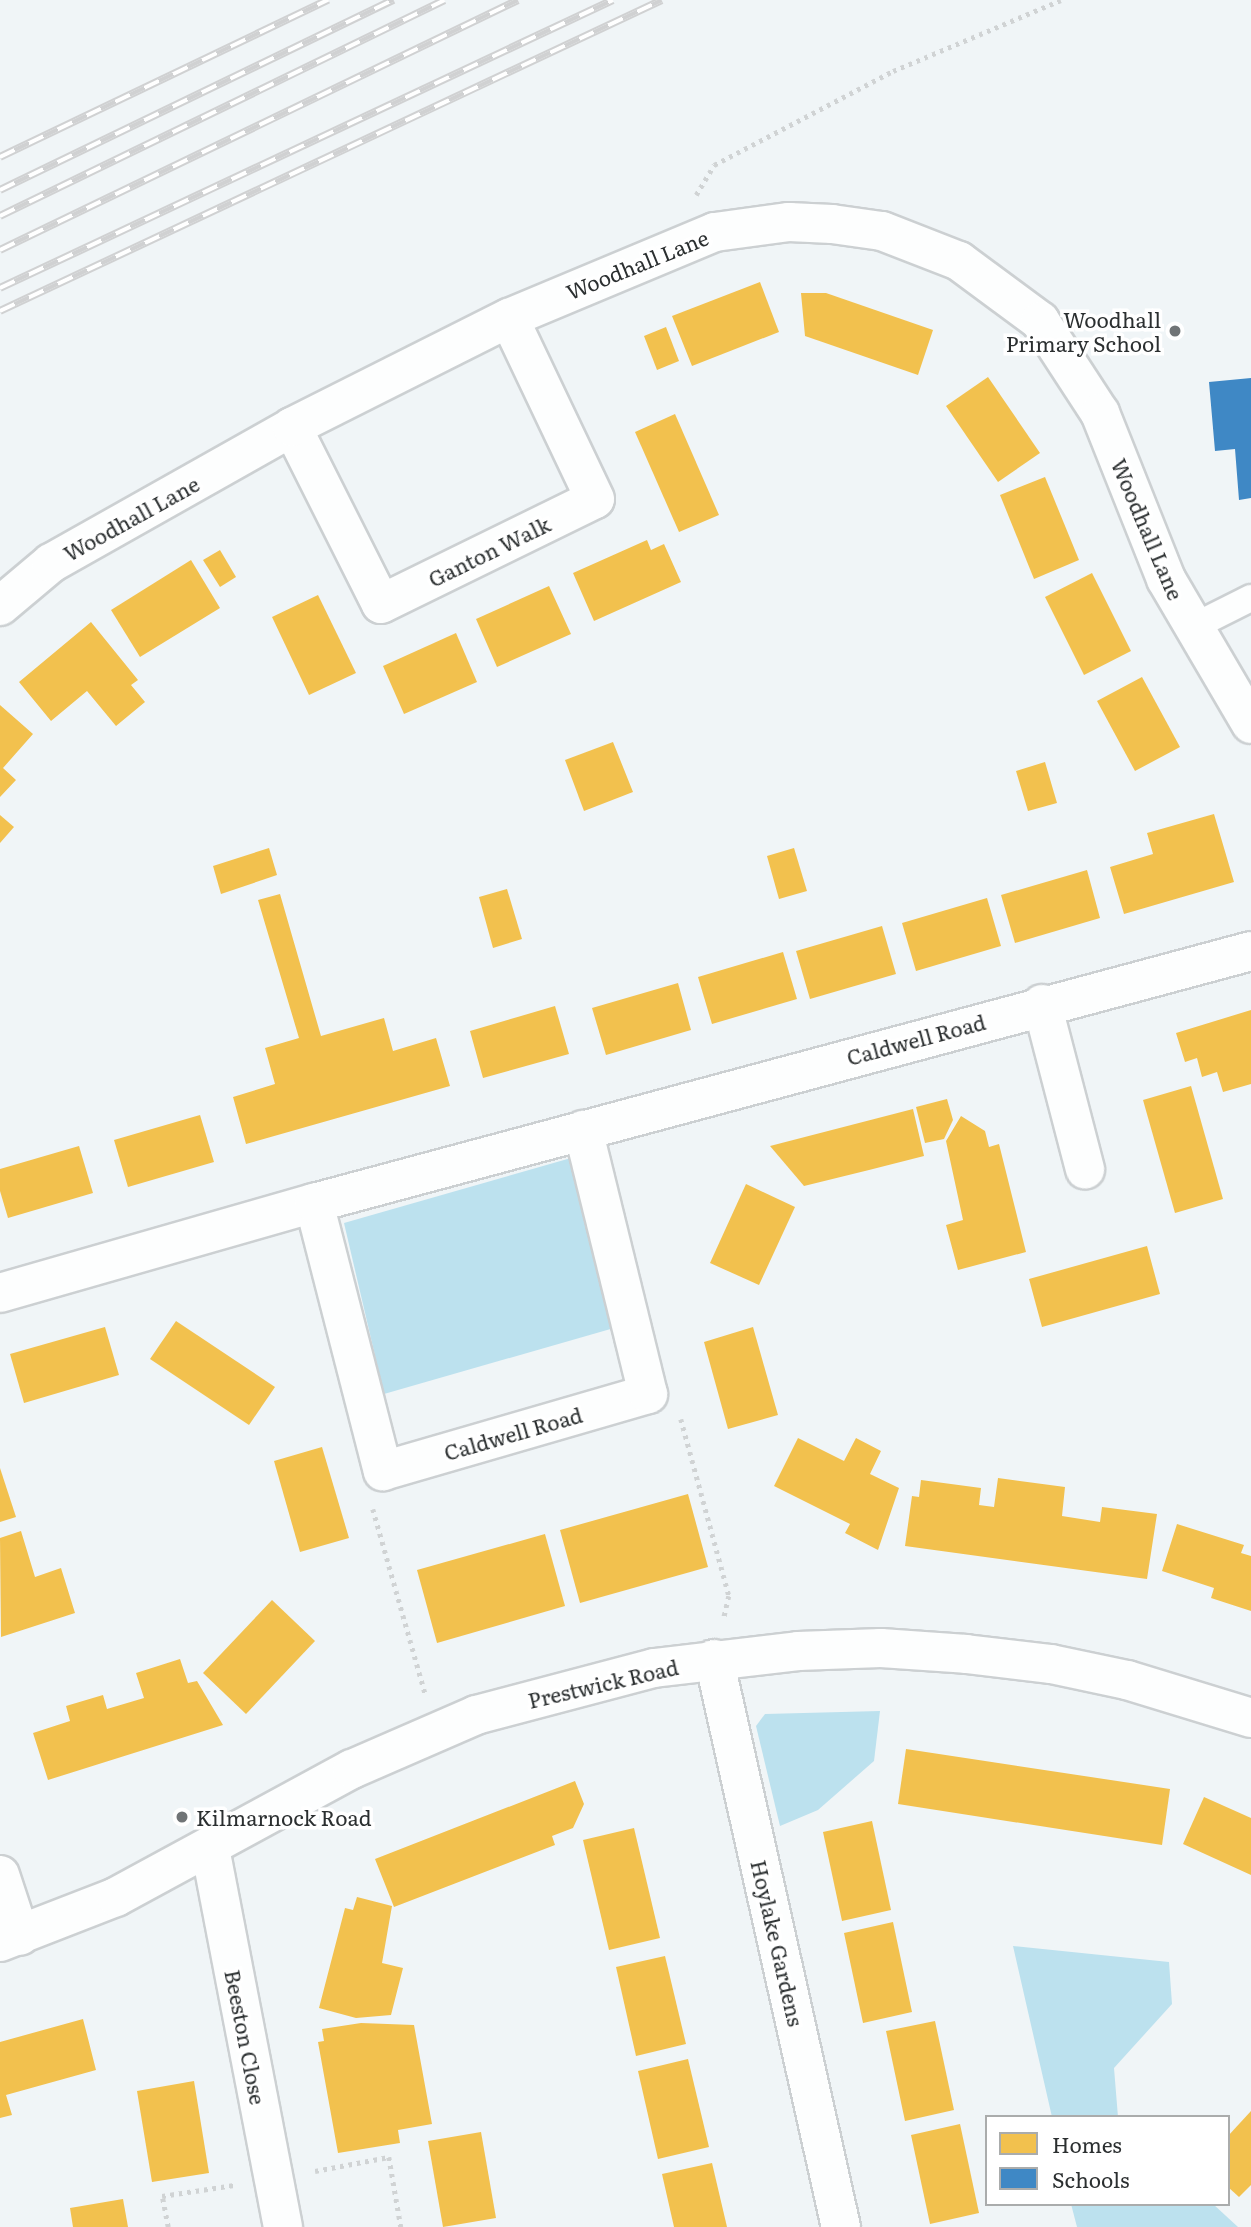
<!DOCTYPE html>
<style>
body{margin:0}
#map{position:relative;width:1251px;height:2227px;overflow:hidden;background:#f0f5f7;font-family:Literata,serif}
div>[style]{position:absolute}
.green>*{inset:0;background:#bce1ee}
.homes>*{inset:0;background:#f2c14e}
.schools>*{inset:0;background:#3f88c5}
.path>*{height:4.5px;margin-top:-2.25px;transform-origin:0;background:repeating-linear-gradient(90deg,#d0d3d4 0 3.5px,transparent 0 8.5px)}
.roads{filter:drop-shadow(2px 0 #ccd0d2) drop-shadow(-2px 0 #ccd0d2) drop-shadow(0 2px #ccd0d2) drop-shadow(0 -2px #ccd0d2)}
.service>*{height:26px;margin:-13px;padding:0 13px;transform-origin:13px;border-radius:13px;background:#fdfefe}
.minor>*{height:38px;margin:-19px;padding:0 19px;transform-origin:19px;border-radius:19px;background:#fdfefe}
.secondary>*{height:38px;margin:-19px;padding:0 19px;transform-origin:19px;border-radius:19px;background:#fdfefe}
.rail>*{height:8px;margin-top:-4px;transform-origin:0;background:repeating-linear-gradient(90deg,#fff 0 16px,#d0d1d2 0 32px);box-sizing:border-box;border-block:2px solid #d0d1d2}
.dots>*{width:19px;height:19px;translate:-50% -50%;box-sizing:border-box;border:4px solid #fff;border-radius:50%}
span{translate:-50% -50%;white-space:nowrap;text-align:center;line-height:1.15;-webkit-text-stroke:7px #fff;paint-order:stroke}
.street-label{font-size:21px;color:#2b2f30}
.poi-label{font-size:21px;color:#2b2f30}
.right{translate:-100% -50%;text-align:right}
.left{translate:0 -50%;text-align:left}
.legend{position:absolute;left:985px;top:2115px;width:245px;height:91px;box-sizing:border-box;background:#fff;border:2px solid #aaacac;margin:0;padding:9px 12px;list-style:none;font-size:21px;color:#2b2f30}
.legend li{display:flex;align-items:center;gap:14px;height:35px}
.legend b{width:35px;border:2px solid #aaacac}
</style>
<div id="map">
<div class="green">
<div style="clip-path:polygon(578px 1156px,621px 1326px,384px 1394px,344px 1223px)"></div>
<div style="clip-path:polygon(880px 1711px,874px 1761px,818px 1810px,780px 1826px,756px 1726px,765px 1714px)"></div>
<div style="clip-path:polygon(1013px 1946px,1169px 1962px,1172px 2004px,1114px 2068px,1118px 2117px,1052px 2117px)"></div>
<div style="clip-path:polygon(1071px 2204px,1213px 2204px,1238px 2227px,1077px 2227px)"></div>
</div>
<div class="homes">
<div style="clip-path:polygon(760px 282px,779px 332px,692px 366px,672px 316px)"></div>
<div style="clip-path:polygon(801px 293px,826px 293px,933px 330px,918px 375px,805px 336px)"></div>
<div style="clip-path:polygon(666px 327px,679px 361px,657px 370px,644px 336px)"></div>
<div style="clip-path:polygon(988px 377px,1040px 453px,998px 482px,946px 406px)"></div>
<div style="clip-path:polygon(675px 414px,719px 515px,679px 532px,635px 432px)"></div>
<div style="clip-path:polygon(1045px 477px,1079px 560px,1034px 579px,1000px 495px)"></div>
<div style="clip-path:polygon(647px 540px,651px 550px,664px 544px,681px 582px,594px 621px,573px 573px)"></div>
<div style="clip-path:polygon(220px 550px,236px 577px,220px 587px,203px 560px)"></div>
<div style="clip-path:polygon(191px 560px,220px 608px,140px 657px,111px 610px)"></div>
<div style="clip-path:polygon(1092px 573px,1131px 651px,1084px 675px,1045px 597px)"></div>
<div style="clip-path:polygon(549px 586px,571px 634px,497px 667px,476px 619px)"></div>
<div style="clip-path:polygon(318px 595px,356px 673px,309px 695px,272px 617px)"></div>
<div style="clip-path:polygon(91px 622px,138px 680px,131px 685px,145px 702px,116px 726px,87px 691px,51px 721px,19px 682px)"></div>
<div style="clip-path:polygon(456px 633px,477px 682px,404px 714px,383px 666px)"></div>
<div style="clip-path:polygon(1142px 677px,1180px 747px,1135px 771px,1097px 701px)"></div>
<div style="clip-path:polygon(0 705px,33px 734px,3px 768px,16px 780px,0 797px)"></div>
<div style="clip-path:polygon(613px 742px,633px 792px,584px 811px,565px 760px)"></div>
<div style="clip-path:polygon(1045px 762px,1057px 803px,1028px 811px,1016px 771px)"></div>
<div style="clip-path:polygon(1214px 814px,1234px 882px,1124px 914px,1110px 867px,1153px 854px,1147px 833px)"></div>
<div style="clip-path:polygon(0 815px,14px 827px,0 843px)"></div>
<div style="clip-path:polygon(269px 848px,277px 875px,221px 894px,213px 866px)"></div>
<div style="clip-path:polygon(794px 848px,807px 891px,779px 899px,767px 856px)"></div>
<div style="clip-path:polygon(1087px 870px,1100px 918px,1015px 943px,1001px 895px)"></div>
<div style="clip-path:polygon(507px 889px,522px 939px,493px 948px,479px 897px)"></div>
<div style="clip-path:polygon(280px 894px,321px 1036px,384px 1018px,393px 1051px,436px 1038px,450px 1086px,246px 1144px,233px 1097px,275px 1084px,265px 1048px,299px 1038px,258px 900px)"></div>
<div style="clip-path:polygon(987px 898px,1001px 946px,916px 971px,902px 923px)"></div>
<div style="clip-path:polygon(882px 926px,896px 974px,810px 999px,796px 951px)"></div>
<div style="clip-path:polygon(783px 952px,797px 999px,712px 1024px,698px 977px)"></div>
<div style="clip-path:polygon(678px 983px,691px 1030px,606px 1055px,592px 1008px)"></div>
<div style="clip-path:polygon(555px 1006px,569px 1054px,483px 1078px,470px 1031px)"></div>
<div style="clip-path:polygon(1251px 1010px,1251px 1084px,1223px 1092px,1217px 1072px,1202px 1077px,1197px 1058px,1185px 1062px,1176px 1033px)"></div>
<div style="clip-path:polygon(1191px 1086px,1223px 1199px,1175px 1213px,1143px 1100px)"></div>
<div style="clip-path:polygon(947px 1099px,953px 1120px,944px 1139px,925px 1143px,916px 1107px)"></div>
<div style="clip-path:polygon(913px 1109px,924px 1156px,869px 1170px,804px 1186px,770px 1146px)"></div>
<div style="clip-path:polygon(200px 1115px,214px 1162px,128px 1187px,114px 1140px)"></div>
<div style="clip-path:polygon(961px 1116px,985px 1131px,989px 1147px,999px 1144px,1026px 1252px,958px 1270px,946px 1225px,963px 1220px,946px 1141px)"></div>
<div style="clip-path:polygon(79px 1146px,93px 1193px,8px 1218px,0 1191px,0 1169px)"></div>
<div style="clip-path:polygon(746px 1184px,795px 1207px,759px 1285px,710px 1263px)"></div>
<div style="clip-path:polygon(1147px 1246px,1160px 1294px,1042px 1327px,1029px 1279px)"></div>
<div style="clip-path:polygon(176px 1321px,275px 1387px,249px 1425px,150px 1359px)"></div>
<div style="clip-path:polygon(105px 1327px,119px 1375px,24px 1403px,10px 1354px)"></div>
<div style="clip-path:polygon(753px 1327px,778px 1415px,728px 1429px,704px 1342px)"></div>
<div style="clip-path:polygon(798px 1438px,844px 1461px,856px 1438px,881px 1451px,870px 1474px,899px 1488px,878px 1550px,845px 1533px,850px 1524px,774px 1486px)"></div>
<div style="clip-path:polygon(322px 1447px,349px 1538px,300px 1552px,274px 1461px)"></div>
<div style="clip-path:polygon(0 1468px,16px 1517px,0 1522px)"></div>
<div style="clip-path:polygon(998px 1478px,1065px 1487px,1062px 1516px,1100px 1522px,1102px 1507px,1157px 1514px,1147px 1579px,905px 1546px,912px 1496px,919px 1497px,921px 1480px,981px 1488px,979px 1505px,994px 1507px)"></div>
<div style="clip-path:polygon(688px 1494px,708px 1567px,580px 1603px,560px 1530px)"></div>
<div style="clip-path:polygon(1177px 1524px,1244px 1545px,1241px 1553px,1251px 1556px,1251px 1611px,1211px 1598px,1214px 1588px,1162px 1571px)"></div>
<div style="clip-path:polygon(21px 1531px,35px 1577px,61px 1568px,75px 1613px,1px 1637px,0 1538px)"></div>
<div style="clip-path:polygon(545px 1534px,565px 1606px,437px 1643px,417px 1570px)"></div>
<div style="clip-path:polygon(272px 1600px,315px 1641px,246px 1714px,203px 1673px)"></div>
<div style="clip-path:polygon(180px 1659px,188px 1683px,197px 1681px,223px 1725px,48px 1780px,33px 1733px,70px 1721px,66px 1706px,103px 1695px,107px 1709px,144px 1698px,136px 1673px)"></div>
<div style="clip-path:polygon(906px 1749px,1170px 1789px,1162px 1845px,898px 1804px)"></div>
<div style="clip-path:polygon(575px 1781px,584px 1804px,573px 1828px,552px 1836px,555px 1845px,394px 1907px,375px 1859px)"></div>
<div style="clip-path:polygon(1204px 1797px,1251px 1818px,1251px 1875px,1183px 1844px)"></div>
<div style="clip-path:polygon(872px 1821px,891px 1910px,842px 1921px,823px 1832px)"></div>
<div style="clip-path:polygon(634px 1828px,660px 1938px,609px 1950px,583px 1840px)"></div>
<div style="clip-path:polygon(357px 1897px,392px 1906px,382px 1963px,403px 1968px,391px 2015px,356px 2018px,319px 2008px,345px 1908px,353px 1910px)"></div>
<div style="clip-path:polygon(893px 1922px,912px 2012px,863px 2023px,844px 1933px)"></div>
<div style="clip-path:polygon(665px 1956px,686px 2044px,636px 2056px,616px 1967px)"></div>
<div style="clip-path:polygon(83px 2019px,96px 2070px,6px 2095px,12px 2115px,0 2118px,0 2042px)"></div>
<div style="clip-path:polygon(935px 2021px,954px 2110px,905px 2121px,886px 2031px)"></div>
<div style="clip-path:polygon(361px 2023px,414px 2025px,432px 2124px,398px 2130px,400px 2143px,338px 2153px,318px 2042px,324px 2041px,322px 2029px)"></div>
<div style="clip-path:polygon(688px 2059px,709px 2147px,658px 2159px,638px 2071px)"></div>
<div style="clip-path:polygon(194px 2081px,209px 2173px,152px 2182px,137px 2091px)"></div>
<div style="clip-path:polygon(1251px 2111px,1251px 2185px,1239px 2197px,1228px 2187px,1228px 2136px)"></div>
<div style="clip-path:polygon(960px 2124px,979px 2213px,930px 2224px,911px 2135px)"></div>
<div style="clip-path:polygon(481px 2132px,496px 2218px,443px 2227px,428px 2141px)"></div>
<div style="clip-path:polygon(712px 2163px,727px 2227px,674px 2227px,662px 2174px)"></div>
<div style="clip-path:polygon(123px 2199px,128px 2227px,73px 2227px,70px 2208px)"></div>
</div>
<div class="schools">
<div style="clip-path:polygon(1251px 378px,1251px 498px,1239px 500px,1235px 449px,1215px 451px,1209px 382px)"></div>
</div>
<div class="path">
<div style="left:696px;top:195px;width:35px;rotate:-59deg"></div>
<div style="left:714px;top:165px;width:202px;rotate:-27.7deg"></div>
<div style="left:893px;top:71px;width:182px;rotate:-22.9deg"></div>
<div style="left:681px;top:1419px;width:183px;rotate:74.8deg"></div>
<div style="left:729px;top:1596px;width:22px;rotate:103deg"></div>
<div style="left:373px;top:1509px;width:191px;rotate:74.2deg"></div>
<div style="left:315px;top:2171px;width:75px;rotate:-10.7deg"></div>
<div style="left:389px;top:2157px;width:71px;rotate:80.3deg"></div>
<div style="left:168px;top:2227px;width:32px;rotate:-101deg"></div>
<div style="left:162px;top:2196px;width:73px;rotate:-8.7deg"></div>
</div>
<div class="roads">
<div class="service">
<div style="left:1191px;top:628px;width:67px;rotate:-26.6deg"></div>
</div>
<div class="minor">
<div style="left:292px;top:427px;width:198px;rotate:63.3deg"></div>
<div style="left:381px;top:604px;width:238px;rotate:-26.1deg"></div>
<div style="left:595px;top:499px;width:200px;rotate:-115.4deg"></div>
<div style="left:0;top:606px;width:67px;rotate:-40.1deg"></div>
<div style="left:51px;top:563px;width:277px;rotate:-29.4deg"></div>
<div style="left:292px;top:427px;width:243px;rotate:-26.7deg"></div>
<div style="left:509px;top:318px;width:223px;rotate:-22.7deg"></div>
<div style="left:715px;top:232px;width:75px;rotate:-7.7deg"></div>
<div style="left:789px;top:222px;width:43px;rotate:2.7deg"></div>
<div style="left:832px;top:224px;width:50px;rotate:8deg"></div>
<div style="left:882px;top:231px;width:83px;rotate:21.3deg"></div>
<div style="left:959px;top:261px;width:101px;rotate:36.5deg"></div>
<div style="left:1040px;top:321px;width:110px;rotate:56.9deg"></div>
<div style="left:1100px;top:413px;width:179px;rotate:68.3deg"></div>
<div style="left:1166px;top:579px;width:168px;rotate:59.6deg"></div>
<div style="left:1042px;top:1004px;width:171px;rotate:75.4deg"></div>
<div style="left:314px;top:1203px;width:277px;rotate:75.6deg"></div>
<div style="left:383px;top:1471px;width:276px;rotate:-16.2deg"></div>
<div style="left:648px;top:1394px;width:272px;rotate:-103.8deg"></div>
<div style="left:0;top:1293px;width:327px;rotate:-16deg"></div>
<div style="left:314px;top:1203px;width:970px;rotate:-15.05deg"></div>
<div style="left:714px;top:1659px;width:582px;rotate:77.4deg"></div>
<div style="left:210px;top:1848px;width:386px;rotate:79.1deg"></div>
<div style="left:0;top:1875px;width:64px;rotate:71.8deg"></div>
</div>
<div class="secondary">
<div style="left:0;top:1942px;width:124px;rotate:-21.2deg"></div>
<div style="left:116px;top:1897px;width:268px;rotate:-28.5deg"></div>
<div style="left:352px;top:1769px;width:135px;rotate:-23.5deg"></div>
<div style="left:476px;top:1715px;width:184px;rotate:-14.8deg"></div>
<div style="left:654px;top:1668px;width:145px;rotate:-6.7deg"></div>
<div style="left:798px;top:1651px;width:83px;rotate:-2.1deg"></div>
<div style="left:881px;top:1648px;width:85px;rotate:4deg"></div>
<div style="left:966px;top:1654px;width:86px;rotate:6.7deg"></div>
<div style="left:1051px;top:1664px;width:78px;rotate:11.9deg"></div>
<div style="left:1127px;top:1680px;width:130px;rotate:17deg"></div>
</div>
</div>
<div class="rail">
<div style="left:0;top:157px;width:364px;rotate:-25.6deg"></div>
<div style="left:0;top:190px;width:437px;rotate:-25.8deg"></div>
<div style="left:0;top:216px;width:494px;rotate:-25.9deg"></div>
<div style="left:0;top:250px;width:575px;rotate:-25.76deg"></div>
<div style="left:0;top:288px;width:677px;rotate:-25.17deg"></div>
<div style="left:0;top:311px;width:731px;rotate:-25.16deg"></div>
</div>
<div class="dots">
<div style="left:1175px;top:331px;background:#707476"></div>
<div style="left:182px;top:1817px;background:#707476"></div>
</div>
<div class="street-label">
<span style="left:637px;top:264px;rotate:-22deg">Woodhall Lane</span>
<span style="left:131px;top:518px;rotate:-29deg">Woodhall Lane</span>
<span style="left:1148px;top:529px;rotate:67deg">Woodhall Lane</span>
<span style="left:489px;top:551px;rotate:-26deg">Ganton Walk</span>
<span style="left:916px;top:1039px;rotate:-15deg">Caldwell Road</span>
<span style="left:513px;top:1433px;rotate:-16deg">Caldwell Road</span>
<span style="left:603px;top:1683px;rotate:-13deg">Prestwick Road</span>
<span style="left:778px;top:1943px;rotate:77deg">Hoylake Gardens</span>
<span style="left:246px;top:2037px;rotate:79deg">Beeston Close</span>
</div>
<div class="poi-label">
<span class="right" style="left:1161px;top:331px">Woodhall<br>Primary School</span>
<span class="left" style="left:196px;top:1817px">Kilmarnock Road</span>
</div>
<ul class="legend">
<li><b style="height:19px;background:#f2c14e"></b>Homes</li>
<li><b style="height:19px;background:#3f88c5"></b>Schools</li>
</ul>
</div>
